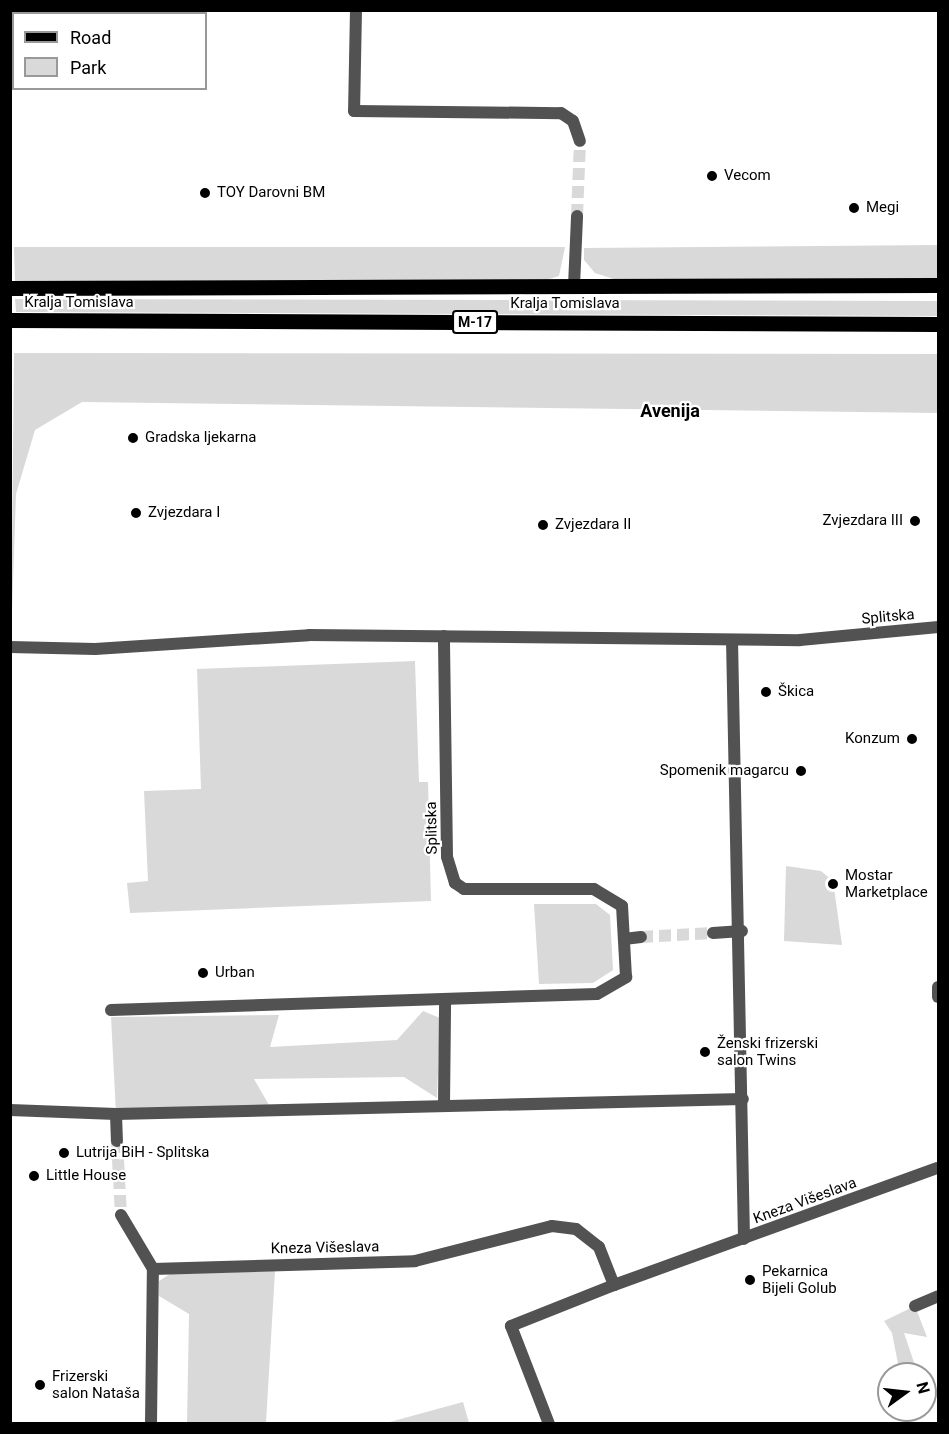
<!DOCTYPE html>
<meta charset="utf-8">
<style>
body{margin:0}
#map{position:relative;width:949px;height:1434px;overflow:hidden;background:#fff;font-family:Roboto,sans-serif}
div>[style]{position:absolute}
.green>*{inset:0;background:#d9d9d9}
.minor-tunnel>*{height:12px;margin-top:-6px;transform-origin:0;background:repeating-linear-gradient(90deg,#d9d9d9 0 12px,transparent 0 18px)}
.minor>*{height:12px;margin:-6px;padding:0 6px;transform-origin:6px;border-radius:6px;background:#525252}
.primary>*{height:15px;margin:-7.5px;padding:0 7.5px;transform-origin:7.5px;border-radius:7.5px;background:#000}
.dots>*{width:16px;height:16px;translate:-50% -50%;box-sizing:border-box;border:3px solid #fff;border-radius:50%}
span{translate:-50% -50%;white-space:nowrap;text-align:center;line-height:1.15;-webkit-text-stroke:4.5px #fff;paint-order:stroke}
.shield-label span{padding:2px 4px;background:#fff;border:2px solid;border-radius:4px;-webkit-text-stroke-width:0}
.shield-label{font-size:14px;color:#000;font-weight:700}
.poi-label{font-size:15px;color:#000}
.left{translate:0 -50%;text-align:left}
.right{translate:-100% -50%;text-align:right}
.street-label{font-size:15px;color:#000}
.quarter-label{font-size:18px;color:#000;font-weight:700}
.frame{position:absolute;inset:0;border:12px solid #000;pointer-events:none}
.legend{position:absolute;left:12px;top:12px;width:195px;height:78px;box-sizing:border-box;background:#fff;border:2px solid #999;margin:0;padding:8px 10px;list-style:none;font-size:18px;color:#000}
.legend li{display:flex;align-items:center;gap:12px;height:30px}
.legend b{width:30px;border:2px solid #999}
.north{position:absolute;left:877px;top:1362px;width:60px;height:60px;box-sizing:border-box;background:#fff;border:2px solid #999;border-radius:50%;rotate:75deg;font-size:16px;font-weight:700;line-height:24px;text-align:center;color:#000}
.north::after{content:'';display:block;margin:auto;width:21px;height:27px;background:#000;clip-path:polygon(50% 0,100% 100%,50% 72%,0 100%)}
</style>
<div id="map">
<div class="green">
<div style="clip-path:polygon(938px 245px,938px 279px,617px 280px,595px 273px,584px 260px,584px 248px)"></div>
<div style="clip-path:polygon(14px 247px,565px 247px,559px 276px,543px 281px,15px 281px)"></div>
<div style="clip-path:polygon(15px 299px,938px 301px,938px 316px,16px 312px)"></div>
<div style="clip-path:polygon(14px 353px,938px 354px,938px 413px,82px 402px,35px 430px,16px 494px,11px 641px)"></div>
<div style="clip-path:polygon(415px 661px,419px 782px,428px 782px,431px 901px,130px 913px,127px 883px,148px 881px,144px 791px,201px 789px,197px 669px)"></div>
<div style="clip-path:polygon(786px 866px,821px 871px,833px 881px,842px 945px,784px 941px)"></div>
<div style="clip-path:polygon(534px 904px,596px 904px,610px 915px,613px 970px,593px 983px,539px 984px)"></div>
<div style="clip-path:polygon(423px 1011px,440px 1018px,437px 1098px,404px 1077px,254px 1079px,269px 1105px,116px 1114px,111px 1017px,279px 1015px,270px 1047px,397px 1040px)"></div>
<div style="clip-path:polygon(275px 1271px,266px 1423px,187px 1423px,189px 1314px,159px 1296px,159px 1281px,170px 1274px)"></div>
<div style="clip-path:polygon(915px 1306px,927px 1337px,904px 1333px,918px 1374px,900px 1374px,892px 1333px,884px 1321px)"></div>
<div style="clip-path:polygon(463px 1402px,469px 1423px,386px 1423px)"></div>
</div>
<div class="minor-tunnel">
<div style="left:577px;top:216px;width:75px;rotate:-87.7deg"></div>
<div style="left:641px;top:937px;width:72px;rotate:-3.2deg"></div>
<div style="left:117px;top:1141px;width:74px;rotate:86.9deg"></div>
</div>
<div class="minor">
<div style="left:356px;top:10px;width:101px;rotate:91.1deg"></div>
<div style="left:354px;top:111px;width:207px;rotate:0.6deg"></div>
<div style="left:561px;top:113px;width:14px;rotate:34deg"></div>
<div style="left:573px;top:121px;width:21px;rotate:71deg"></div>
<div style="left:574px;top:286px;width:70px;rotate:-87.5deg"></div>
<div style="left:732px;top:640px;width:599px;rotate:88.85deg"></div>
<div style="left:10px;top:647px;width:85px;rotate:1.3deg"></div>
<div style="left:95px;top:649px;width:214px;rotate:-3.7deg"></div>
<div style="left:309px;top:635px;width:491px;rotate:0.6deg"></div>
<div style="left:800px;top:640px;width:139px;rotate:-5.4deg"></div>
<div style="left:713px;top:933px;width:29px;rotate:-4deg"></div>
<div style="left:624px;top:939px;width:17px;rotate:-7deg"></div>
<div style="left:938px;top:987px;width:10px;rotate:90deg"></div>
<div style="left:111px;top:1010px;width:486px;rotate:-1.9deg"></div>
<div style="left:597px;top:994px;width:34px;rotate:-30deg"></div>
<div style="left:626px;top:977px;width:71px;rotate:-93.2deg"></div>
<div style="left:622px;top:906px;width:33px;rotate:-149deg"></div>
<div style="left:594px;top:889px;width:130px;rotate:180deg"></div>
<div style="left:464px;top:889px;width:11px;rotate:-146deg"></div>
<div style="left:455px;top:883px;width:27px;rotate:-107deg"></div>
<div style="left:447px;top:857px;width:221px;rotate:-90.8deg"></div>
<div style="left:444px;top:1105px;width:104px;rotate:-89.4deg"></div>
<div style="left:10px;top:1110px;width:106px;rotate:2.2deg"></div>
<div style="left:116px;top:1114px;width:627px;rotate:-1.37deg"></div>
<div style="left:116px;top:1114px;width:27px;rotate:88deg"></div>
<div style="left:121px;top:1215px;width:63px;rotate:59.3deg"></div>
<div style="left:153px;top:1269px;width:262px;rotate:-1.7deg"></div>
<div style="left:415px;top:1261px;width:141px;rotate:-14.3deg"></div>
<div style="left:552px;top:1226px;width:24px;rotate:7deg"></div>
<div style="left:576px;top:1229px;width:29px;rotate:38deg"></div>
<div style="left:599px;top:1247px;width:41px;rotate:68.5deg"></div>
<div style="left:614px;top:1285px;width:111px;rotate:158.3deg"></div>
<div style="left:511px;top:1326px;width:105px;rotate:68.8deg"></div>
<div style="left:614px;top:1285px;width:344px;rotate:-19.9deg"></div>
<div style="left:915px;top:1306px;width:25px;rotate:-23deg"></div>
<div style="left:151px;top:1424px;width:155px;rotate:-89.3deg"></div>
</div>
<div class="primary">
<div style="left:10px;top:288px;width:928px;rotate:-0.19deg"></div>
<div style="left:10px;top:320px;width:928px;rotate:0.25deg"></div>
</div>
<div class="dots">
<div style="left:712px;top:176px;background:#000"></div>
<div style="left:205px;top:193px;background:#000"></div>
<div style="left:854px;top:208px;background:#000"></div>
<div style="left:133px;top:438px;background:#000"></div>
<div style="left:136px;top:513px;background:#000"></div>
<div style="left:915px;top:521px;background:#000"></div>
<div style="left:543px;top:525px;background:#000"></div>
<div style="left:766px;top:692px;background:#000"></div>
<div style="left:912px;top:739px;background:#000"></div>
<div style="left:801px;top:771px;background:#000"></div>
<div style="left:833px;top:884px;background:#000"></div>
<div style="left:203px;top:973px;background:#000"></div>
<div style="left:705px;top:1052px;background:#000"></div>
<div style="left:64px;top:1153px;background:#000"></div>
<div style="left:34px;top:1176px;background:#000"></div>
<div style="left:750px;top:1280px;background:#000"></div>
<div style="left:40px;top:1385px;background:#000"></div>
</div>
<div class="shield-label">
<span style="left:475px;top:322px">M-17</span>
</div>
<div class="poi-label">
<span class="left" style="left:724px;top:176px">Vecom</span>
<span class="left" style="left:217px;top:193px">TOY Darovni BM</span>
<span class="left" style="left:866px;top:208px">Megi</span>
<span class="left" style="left:145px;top:438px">Gradska ljekarna</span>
<span class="left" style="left:148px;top:513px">Zvjezdara I</span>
<span class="right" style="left:903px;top:521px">Zvjezdara III</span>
<span class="left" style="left:555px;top:525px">Zvjezdara II</span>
<span class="left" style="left:778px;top:692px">Škica</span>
<span class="right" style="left:900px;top:739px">Konzum</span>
<span class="right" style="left:789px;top:771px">Spomenik magarcu</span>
<span class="left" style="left:845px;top:884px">Mostar<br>Marketplace</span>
<span class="left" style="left:215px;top:973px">Urban</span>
<span class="left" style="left:717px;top:1052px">Ženski frizerski<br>salon Twins</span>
<span class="left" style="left:76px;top:1153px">Lutrija BiH - Splitska</span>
<span class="left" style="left:46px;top:1176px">Little House</span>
<span class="left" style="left:762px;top:1280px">Pekarnica<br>Bijeli Golub</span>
<span class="left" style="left:52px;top:1385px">Frizerski<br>salon Nataša</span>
</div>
<div class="street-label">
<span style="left:79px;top:303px">Kralja Tomislava</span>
<span style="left:565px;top:304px">Kralja Tomislava</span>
<span style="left:888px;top:617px;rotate:-5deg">Splitska</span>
<span style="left:432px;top:828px;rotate:-91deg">Splitska</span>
<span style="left:805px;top:1201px;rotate:-20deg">Kneza Višeslava</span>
<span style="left:325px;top:1248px;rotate:-1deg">Kneza Višeslava</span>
</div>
<div class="quarter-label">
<span style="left:670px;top:411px">Avenija</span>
</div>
<div class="frame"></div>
<ul class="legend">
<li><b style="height:8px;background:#000"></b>Road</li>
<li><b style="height:16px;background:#d9d9d9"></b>Park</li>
</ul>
<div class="north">N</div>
</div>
